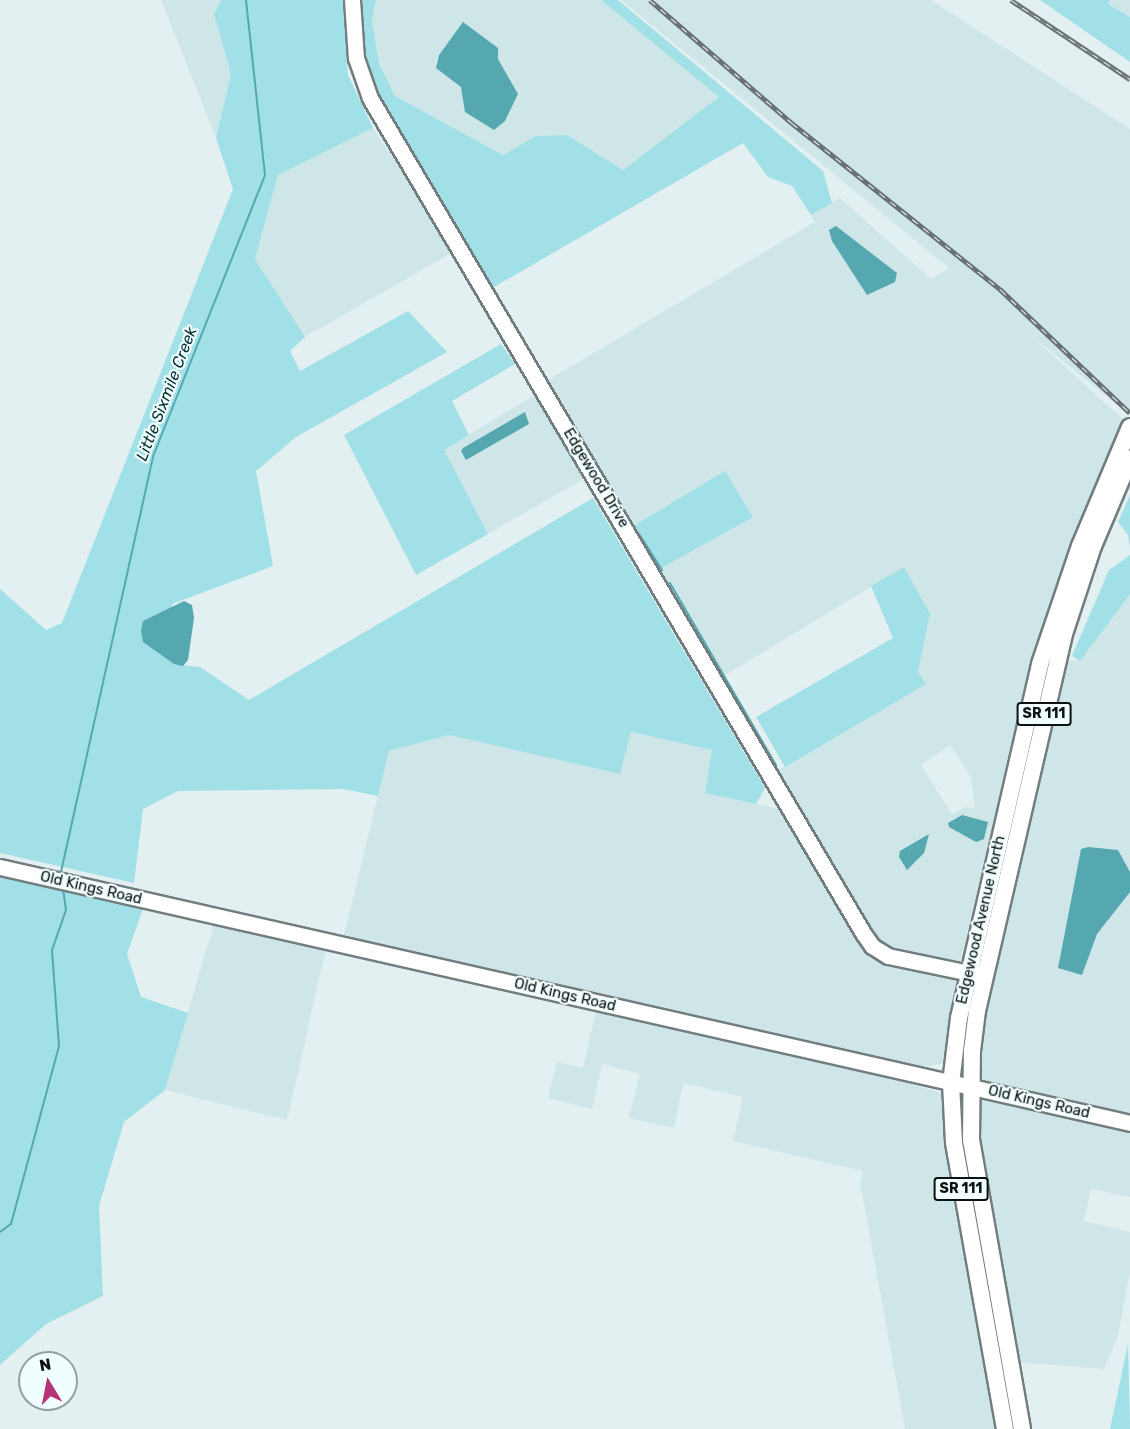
<!DOCTYPE html>
<style>
body{margin:0}
#map{position:relative;width:1130px;height:1429px;overflow:hidden;background:#e3f0f1;font-family:Rubik,sans-serif}
div>[style]{position:absolute}
.built>*{inset:0;background:#cfe6e8}
.green>*{inset:0;background:#a1e0e6}
.water>*{inset:0;background:#55a8b0}
.stream>*{height:2px;margin:-1px;padding:0 1px;transform-origin:1px;border-radius:1px;background:#55a8b0}
.roads{filter:drop-shadow(2px 0 #717d7e) drop-shadow(-2px 0 #717d7e) drop-shadow(0 2px #717d7e) drop-shadow(0 -2px #717d7e)}
.secondary>*{height:15px;margin:-7.5px;padding:0 7.5px;transform-origin:7.5px;border-radius:7.5px;background:#fff}
.primary>*{height:16px;margin:-8px;padding:0 8px;transform-origin:8px;border-radius:8px;background:#fff}
.rail>*{height:4.5px;margin-top:-2.25px;transform-origin:0;background:repeating-linear-gradient(90deg,#f0feff 0 7px,#697172 0 14px);box-sizing:border-box;border-block:2px solid #697172}
span{translate:-50% -50%;white-space:nowrap;text-align:center;line-height:1.15;-webkit-text-stroke:4.5px #f0feff;paint-order:stroke}
.shield-label span{padding:2px 4px;background:#f0feff;border:2px solid;border-radius:4px;-webkit-text-stroke-width:0}
.shield-label{font-size:14px;color:#0c1111;font-weight:700}
.street-label{font-size:15px;color:#0c1111}
.water-label{font-size:16px;color:#063034;font-style:italic}
.north{position:absolute;left:18px;top:1351px;width:60px;height:60px;box-sizing:border-box;background:#f0feff;border:2px solid #959fa0;border-radius:50%;rotate:350deg;font-size:16px;font-weight:700;line-height:24px;text-align:center;color:#0c1111}
.north::after{content:'';display:block;margin:auto;width:21px;height:27px;background:#b73276;clip-path:polygon(50% 0,100% 100%,50% 72%,0 100%)}
</style>
<div id="map">
<div class="built">
<div style="clip-path:polygon(161px 0,221px 0,215px 14px,231px 74px,216px 138px)"></div>
<div style="clip-path:polygon(evenodd,376px 0,601px 0,720px 97px,623px 170px,567px 135px,536px 136px,503px 155px,395px 96px,379px 63px,372px 21px,376px 0,461px 29px,498px 59px,518px 94px,505px 121px,494px 130px,463px 95px,461px 87px,435px 62px,461px 29px)"></div>
<div style="clip-path:polygon(evenodd,621px 0,931px 0,1130px 129px,1130px 415px,1029px 334px,1123px 419px,1064px 572px,1016px 726px,960px 963px,903px 954px,884px 947px,872px 936px,774px 773px,925px 684px,918px 672px,930px 614px,904px 567px,719px 679px,656px 571px,753px 516px,725px 472px,630px 528px,543px 383px,815px 222px,811px 215px,840px 198px,931px 279px,949px 268px,621px 0,950px 745px,971px 777px,975px 808px,964px 807px,952px 814px,921px 765px,950px 745px)"></div>
<div style="clip-path:polygon(1110px 0,1130px 0,1130px 17px,1107px 4px)"></div>
<div style="clip-path:polygon(373px 128px,455px 251px,305px 337px,255px 259px,278px 175px)"></div>
<div style="clip-path:polygon(537px 394px,587px 477px,488px 534px,443px 450px)"></div>
<div style="clip-path:polygon(1130px 594px,1130px 1118px,996px 1087px,979px 1077px,980px 1033px,1062px 662px,1080px 660px)"></div>
<div style="clip-path:polygon(630px 732px,712px 750px,705px 793px,784px 810px,860px 941px,954px 978px,957px 984px,946px 1055px,941px 1064px,909px 1068px,343px 939px,389px 751px,449px 735px,620px 774px)"></div>
<div style="clip-path:polygon(215px 920px,327px 945px,287px 1120px,165px 1090px)"></div>
<div style="clip-path:polygon(597px 1007px,833px 1060px,941px 1093px,996px 1429px,905px 1429px,860px 1182px,863px 1171px,733px 1141px,743px 1097px,683px 1083px,674px 1128px,629px 1118px,640px 1074px,602px 1064px,592px 1109px,548px 1098px,557px 1062px,583px 1068px)"></div>
<div style="clip-path:polygon(995px 1097px,1130px 1127px,1130px 1197px,1091px 1189px,1084px 1221px,1130px 1232px,1130px 1271px,1118px 1336px,1104px 1369px,1017px 1362px,979px 1150px,976px 1110px,983px 1100px)"></div>
</div>
<div class="green">
<div style="clip-path:polygon(221px 0,343px 0,348px 75px,373px 128px,278px 175px,255px 259px,305px 337px,290px 351px,300px 371px,408px 311px,447px 352px,296px 437px,256px 471px,273px 566px,172px 604px,174px 664px,200px 667px,249px 700px,593px 498px,765px 788px,756px 804px,705px 793px,712px 750px,631px 732px,620px 774px,449px 735px,389px 751px,378px 796px,343px 789px,178px 791px,143px 809px,134px 883px,0 853px,0 589px,46px 630px,62px 623px,233px 189px,216px 138px,231px 74px,214px 14px)"></div>
<div style="clip-path:polygon(360px 0,376px 0,372px 21px,379px 63px,395px 96px,503px 155px,536px 136px,567px 135px,623px 170px,719px 97px,601px 0,618px 0,823px 171px,832px 203px,811px 215px,792px 186px,768px 177px,743px 143px,489px 290px,377px 92px,364px 48px)"></div>
<div style="clip-path:polygon(1040px 0,1110px 0,1108px 4px,1130px 17px,1130px 62px)"></div>
<div style="clip-path:polygon(501px 344px,515px 364px,452px 401px,469px 435px,444px 450px,488px 534px,416px 575px,344px 435px)"></div>
<div style="clip-path:polygon(725px 471px,753px 517px,656px 571px,630px 528px)"></div>
<div style="clip-path:polygon(1130px 495px,1130px 547px,1128px 535px,1118px 522px)"></div>
<div style="clip-path:polygon(1130px 555px,1130px 594px,1080px 661px,1072px 656px,1109px 570px)"></div>
<div style="clip-path:polygon(904px 567px,930px 614px,918px 672px,926px 684px,785px 767px,756px 717px,893px 638px,871px 586px)"></div>
<div style="clip-path:polygon(0 874px,144px 906px,127px 954px,141px 997px,188px 1013px,165px 1090px,124px 1122px,99px 1206px,103px 1296px,46px 1324px,0 1365px)"></div>
<div style="clip-path:polygon(1128px 1344px,1130px 1429px,1110px 1429px)"></div>
</div>
<div class="water">
<div style="clip-path:polygon(463px 22px,498px 48px,498px 59px,518px 94px,505px 121px,494px 130px,465px 112px,461px 87px,436px 68px,439px 55px)"></div>
<div style="clip-path:polygon(836px 226px,897px 273px,895px 282px,867px 295px,832px 241px,829px 230px)"></div>
<div style="clip-path:polygon(525px 412px,529px 424px,466px 460px,461px 451px,463px 448px)"></div>
<div style="clip-path:polygon(184px 601px,192px 605px,194px 618px,188px 660px,183px 666px,174px 664px,143px 642px,141px 630px,143px 621px)"></div>
<div style="clip-path:polygon(962px 815px,988px 822px,984px 839px,976px 842px,949px 827px,948px 823px)"></div>
<div style="clip-path:polygon(929px 834px,924px 853px,907px 870px,899px 857px,900px 851px)"></div>
<div style="clip-path:polygon(1088px 847px,1118px 850px,1130px 872px,1130px 892px,1097px 934px,1082px 975px,1058px 968px,1081px 849px)"></div>
</div>
<div class="stream">
<div style="left:639px;top:534px;width:43px;rotate:57.4deg"></div>
<div style="left:670px;top:583px;width:211px;rotate:59.8deg"></div>
<div style="left:61px;top:872px;width:428px;rotate:-77.5deg"></div>
<div style="left:154px;top:454px;width:300px;rotate:-68.3deg"></div>
<div style="left:265px;top:175px;width:176px;rotate:-96.2deg"></div>
<div style="left:0;top:1232px;width:14px;rotate:-36deg"></div>
<div style="left:11px;top:1224px;width:184px;rotate:-74.9deg"></div>
<div style="left:59px;top:1046px;width:96px;rotate:-94.2deg"></div>
<div style="left:52px;top:950px;width:42px;rotate:-70.7deg"></div>
<div style="left:66px;top:910px;width:22px;rotate:-98deg"></div>
</div>
<div class="roads">
<div class="secondary">
<div style="left:352px;top:0;width:58px;rotate:86.1deg"></div>
<div style="left:356px;top:58px;width:42px;rotate:70.7deg"></div>
<div style="left:370px;top:98px;width:970px;rotate:59.44deg"></div>
<div style="left:863px;top:933px;width:16px;rotate:55deg"></div>
<div style="left:872px;top:946px;width:19px;rotate:32deg"></div>
<div style="left:888px;top:956px;width:93px;rotate:11.8deg"></div>
<div style="left:0;top:867px;width:1159px;rotate:12.76deg"></div>
</div>
<div class="primary">
<div style="left:1005px;top:1429px;width:291px;rotate:-100.1deg"></div>
<div style="left:954px;top:1142px;width:59px;rotate:-92.9deg"></div>
<div style="left:951px;top:1083px;width:65px;rotate:-83deg"></div>
<div style="left:959px;top:1018px;width:363px;rotate:-77.1deg"></div>
<div style="left:1040px;top:664px;width:125px;rotate:-71.3deg"></div>
<div style="left:1080px;top:546px;width:129px;rotate:-67.2deg"></div>
<div style="left:1022px;top:1429px;width:293px;rotate:-100deg"></div>
<div style="left:971px;top:1140px;width:89px;rotate:-89.4deg"></div>
<div style="left:972px;top:1051px;width:40px;rotate:-82.9deg"></div>
<div style="left:977px;top:1011px;width:387px;rotate:-77deg"></div>
<div style="left:1064px;top:634px;width:93px;rotate:-71.8deg"></div>
<div style="left:1093px;top:546px;width:95px;rotate:-67deg"></div>
</div>
</div>
<div class="rail">
<div style="left:650px;top:0;width:188px;rotate:40.9deg"></div>
<div style="left:792px;top:123px;width:268px;rotate:38.6deg"></div>
<div style="left:1001px;top:290px;width:178px;rotate:43.6deg"></div>
<div style="left:1011px;top:0;width:143px;rotate:33.6deg"></div>
</div>
<div class="shield-label">
<span style="left:1044px;top:714px">SR 111</span>
<span style="left:961px;top:1189px">SR 111</span>
</div>
<div class="street-label">
<span style="left:596px;top:478px;rotate:59deg">Edgewood Drive</span>
<span style="left:91px;top:888px;rotate:13deg">Old Kings Road</span>
<span style="left:981px;top:920px;rotate:-77deg">Edgewood Avenue North</span>
<span style="left:565px;top:995px;rotate:13deg">Old Kings Road</span>
<span style="left:1039px;top:1102px;rotate:13deg">Old Kings Road</span>
</div>
<div class="water-label">
<span style="left:167px;top:394px;rotate:-69deg">Little Sixmile Creek</span>
</div>
<div class="north">N</div>
</div>
